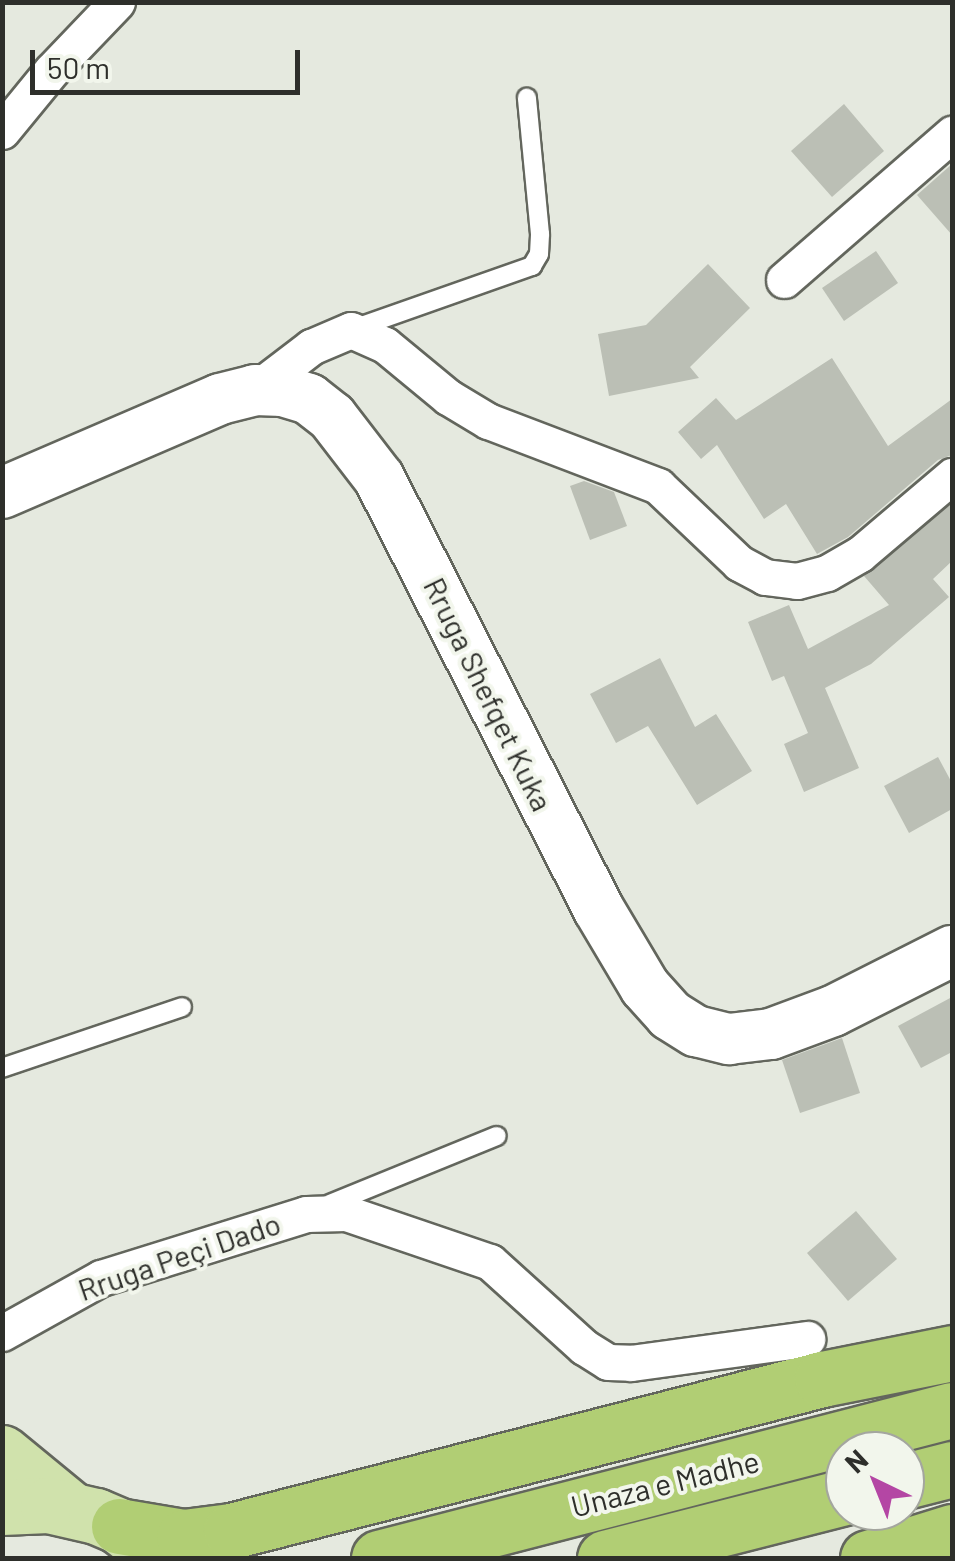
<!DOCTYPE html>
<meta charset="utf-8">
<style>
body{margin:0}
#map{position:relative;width:955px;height:1561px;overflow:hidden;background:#e5e9df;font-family:Barlow,sans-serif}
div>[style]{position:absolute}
.building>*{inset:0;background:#bbbfb5}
.roads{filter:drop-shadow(2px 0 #63665d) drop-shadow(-2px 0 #63665d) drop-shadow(0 2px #63665d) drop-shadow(0 -2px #63665d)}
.lane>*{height:18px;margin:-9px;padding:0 9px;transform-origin:9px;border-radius:9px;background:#fff}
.street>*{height:35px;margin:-17.5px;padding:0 17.5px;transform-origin:17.5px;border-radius:17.5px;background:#fff}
.secondary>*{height:50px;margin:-25px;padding:0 25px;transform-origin:25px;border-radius:25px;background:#fff}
.primary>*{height:55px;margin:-27.5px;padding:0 27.5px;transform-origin:27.5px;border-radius:27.5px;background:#d0e2ac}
.highway>*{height:55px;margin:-27.5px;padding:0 27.5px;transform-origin:27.5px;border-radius:27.5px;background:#b1ce74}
span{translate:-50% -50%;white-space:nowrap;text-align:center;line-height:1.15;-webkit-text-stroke:8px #f2f6ec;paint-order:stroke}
.street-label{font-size:30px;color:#2e2f2b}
.frame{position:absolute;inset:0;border:5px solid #2e2f2b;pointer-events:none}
.north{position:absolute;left:825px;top:1431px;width:100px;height:100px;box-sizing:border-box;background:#f2f6ec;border:2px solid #a4a69f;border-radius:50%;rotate:317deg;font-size:28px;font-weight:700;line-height:40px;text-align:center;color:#2e2f2b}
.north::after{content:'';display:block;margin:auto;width:35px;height:45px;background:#b446a4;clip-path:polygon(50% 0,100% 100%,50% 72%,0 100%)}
.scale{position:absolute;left:30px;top:50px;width:270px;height:45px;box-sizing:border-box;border:5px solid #2e2f2b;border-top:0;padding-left:12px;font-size:30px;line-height:35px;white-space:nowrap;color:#2e2f2b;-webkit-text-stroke:8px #f2f6ec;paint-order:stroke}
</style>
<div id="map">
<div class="building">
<div style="clip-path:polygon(844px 104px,884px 151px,832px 197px,791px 151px)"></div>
<div style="clip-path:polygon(952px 164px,952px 235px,917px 195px)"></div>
<div style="clip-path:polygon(876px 251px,898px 283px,844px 321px,822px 288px)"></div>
<div style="clip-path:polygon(708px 264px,750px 308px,690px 367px,699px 378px,609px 396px,598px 334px,646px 325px)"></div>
<div style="clip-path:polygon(832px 358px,888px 446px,952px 399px,952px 455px,938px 460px,848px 537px,817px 554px,786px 504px,764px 519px,717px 445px,701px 459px,678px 432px,716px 398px,736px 420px)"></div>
<div style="clip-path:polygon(584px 481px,614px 492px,627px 526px,590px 540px,570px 486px)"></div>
<div style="clip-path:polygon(952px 503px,952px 561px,933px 579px,949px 597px,871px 664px,825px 688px,859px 768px,804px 792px,784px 744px,808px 733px,784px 676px,772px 681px,748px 622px,789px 605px,808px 649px,889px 605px,864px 576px)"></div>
<div style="clip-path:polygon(660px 658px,695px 727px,716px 714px,752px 771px,697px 805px,648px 726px,616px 743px,590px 694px)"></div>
<div style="clip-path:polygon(938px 757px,952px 783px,952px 809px,909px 833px,884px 786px)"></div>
<div style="clip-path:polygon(952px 997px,952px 1052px,921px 1068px,898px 1026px)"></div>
<div style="clip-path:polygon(842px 1038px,860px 1093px,800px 1113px,782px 1060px)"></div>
<div style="clip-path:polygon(856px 1211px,897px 1259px,848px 1301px,807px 1253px)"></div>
</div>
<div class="roads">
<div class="lane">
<div style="left:356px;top:328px;width:187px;rotate:-19.4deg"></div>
<div style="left:532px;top:266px;width:14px;rotate:-60deg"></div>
<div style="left:539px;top:254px;width:20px;rotate:-87deg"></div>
<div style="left:540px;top:234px;width:137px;rotate:-95.5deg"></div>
<div style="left:2px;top:1068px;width:190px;rotate:-18.7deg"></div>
<div style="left:330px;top:1204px;width:180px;rotate:-22.2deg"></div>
</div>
<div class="street">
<div style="left:2px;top:131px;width:79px;rotate:-50.7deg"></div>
<div style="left:52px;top:70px;width:94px;rotate:-46.3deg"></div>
<div style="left:784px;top:280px;width:223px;rotate:-41deg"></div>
<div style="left:255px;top:390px;width:71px;rotate:-37.5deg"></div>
<div style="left:311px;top:347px;width:43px;rotate:-23deg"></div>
<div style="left:351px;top:330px;width:37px;rotate:24deg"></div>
<div style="left:385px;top:345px;width:82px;rotate:39.5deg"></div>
<div style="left:448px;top:397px;width:47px;rotate:31deg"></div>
<div style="left:488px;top:421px;width:182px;rotate:20.9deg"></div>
<div style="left:658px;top:486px;width:112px;rotate:43.5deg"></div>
<div style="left:739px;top:563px;width:30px;rotate:28deg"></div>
<div style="left:765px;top:577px;width:32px;rotate:7deg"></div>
<div style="left:797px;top:581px;width:31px;rotate:-15deg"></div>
<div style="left:827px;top:573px;width:38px;rotate:-30deg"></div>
<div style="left:860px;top:554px;width:121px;rotate:-40.3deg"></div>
<div style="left:2px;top:1333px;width:113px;rotate:-29.1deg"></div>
<div style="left:101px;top:1278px;width:215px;rotate:-17.3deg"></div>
<div style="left:306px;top:1214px;width:40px;rotate:-1.4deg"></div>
<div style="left:346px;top:1213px;width:152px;rotate:18.8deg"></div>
<div style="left:490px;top:1262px;width:127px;rotate:42.1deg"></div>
<div style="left:584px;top:1347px;width:28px;rotate:32deg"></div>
<div style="left:608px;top:1362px;width:23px;rotate:2deg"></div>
<div style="left:631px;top:1363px;width:178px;rotate:-7.8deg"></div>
</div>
<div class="secondary">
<div style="left:2px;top:493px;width:237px;rotate:-23.3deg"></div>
<div style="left:220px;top:399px;width:36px;rotate:-14deg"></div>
<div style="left:255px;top:390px;width:28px;rotate:2deg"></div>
<div style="left:283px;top:391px;width:27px;rotate:17deg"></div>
<div style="left:309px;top:399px;width:29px;rotate:38deg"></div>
<div style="left:332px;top:417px;width:77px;rotate:52.4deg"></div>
<div style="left:379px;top:478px;width:483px;rotate:63deg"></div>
<div style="left:598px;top:908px;width:92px;rotate:59.3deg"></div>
<div style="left:645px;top:987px;width:38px;rotate:48deg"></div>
<div style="left:670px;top:1015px;width:31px;rotate:32deg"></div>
<div style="left:696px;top:1031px;width:34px;rotate:14deg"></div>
<div style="left:729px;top:1039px;width:42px;rotate:-6.8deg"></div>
<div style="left:771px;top:1034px;width:66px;rotate:-20.4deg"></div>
<div style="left:833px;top:1011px;width:133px;rotate:-26.8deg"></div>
</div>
<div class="primary">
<div style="left:2px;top:1453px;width:87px;rotate:39.4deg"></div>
<div style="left:2px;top:1507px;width:46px;rotate:-2.5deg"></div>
<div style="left:48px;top:1505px;width:49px;rotate:12.9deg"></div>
<div style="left:96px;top:1516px;width:25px;rotate:23deg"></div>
<div style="left:119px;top:1526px;width:49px;rotate:37.6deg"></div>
</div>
<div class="highway">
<div style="left:905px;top:1481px;width:49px;rotate:-14.3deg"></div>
<div style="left:119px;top:1526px;width:66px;rotate:9.6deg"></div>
<div style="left:184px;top:1537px;width:47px;rotate:-7.3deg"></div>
<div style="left:231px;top:1531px;width:610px;rotate:-14.42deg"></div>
<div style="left:822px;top:1379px;width:133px;rotate:-11.3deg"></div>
<div style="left:379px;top:1558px;width:592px;rotate:-14.48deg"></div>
<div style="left:605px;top:1558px;width:248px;rotate:-14.3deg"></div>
<div style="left:868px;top:1558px;width:88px;rotate:-17.2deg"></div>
</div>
</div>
<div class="street-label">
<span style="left:489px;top:694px;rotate:64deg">Rruga Shefqet Kuka</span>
<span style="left:179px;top:1256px;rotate:-19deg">Rruga Peçi Dado</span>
<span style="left:665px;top:1483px;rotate:-14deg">Unaza e Madhe</span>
</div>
<div class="frame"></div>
<div class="north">N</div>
<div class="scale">50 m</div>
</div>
